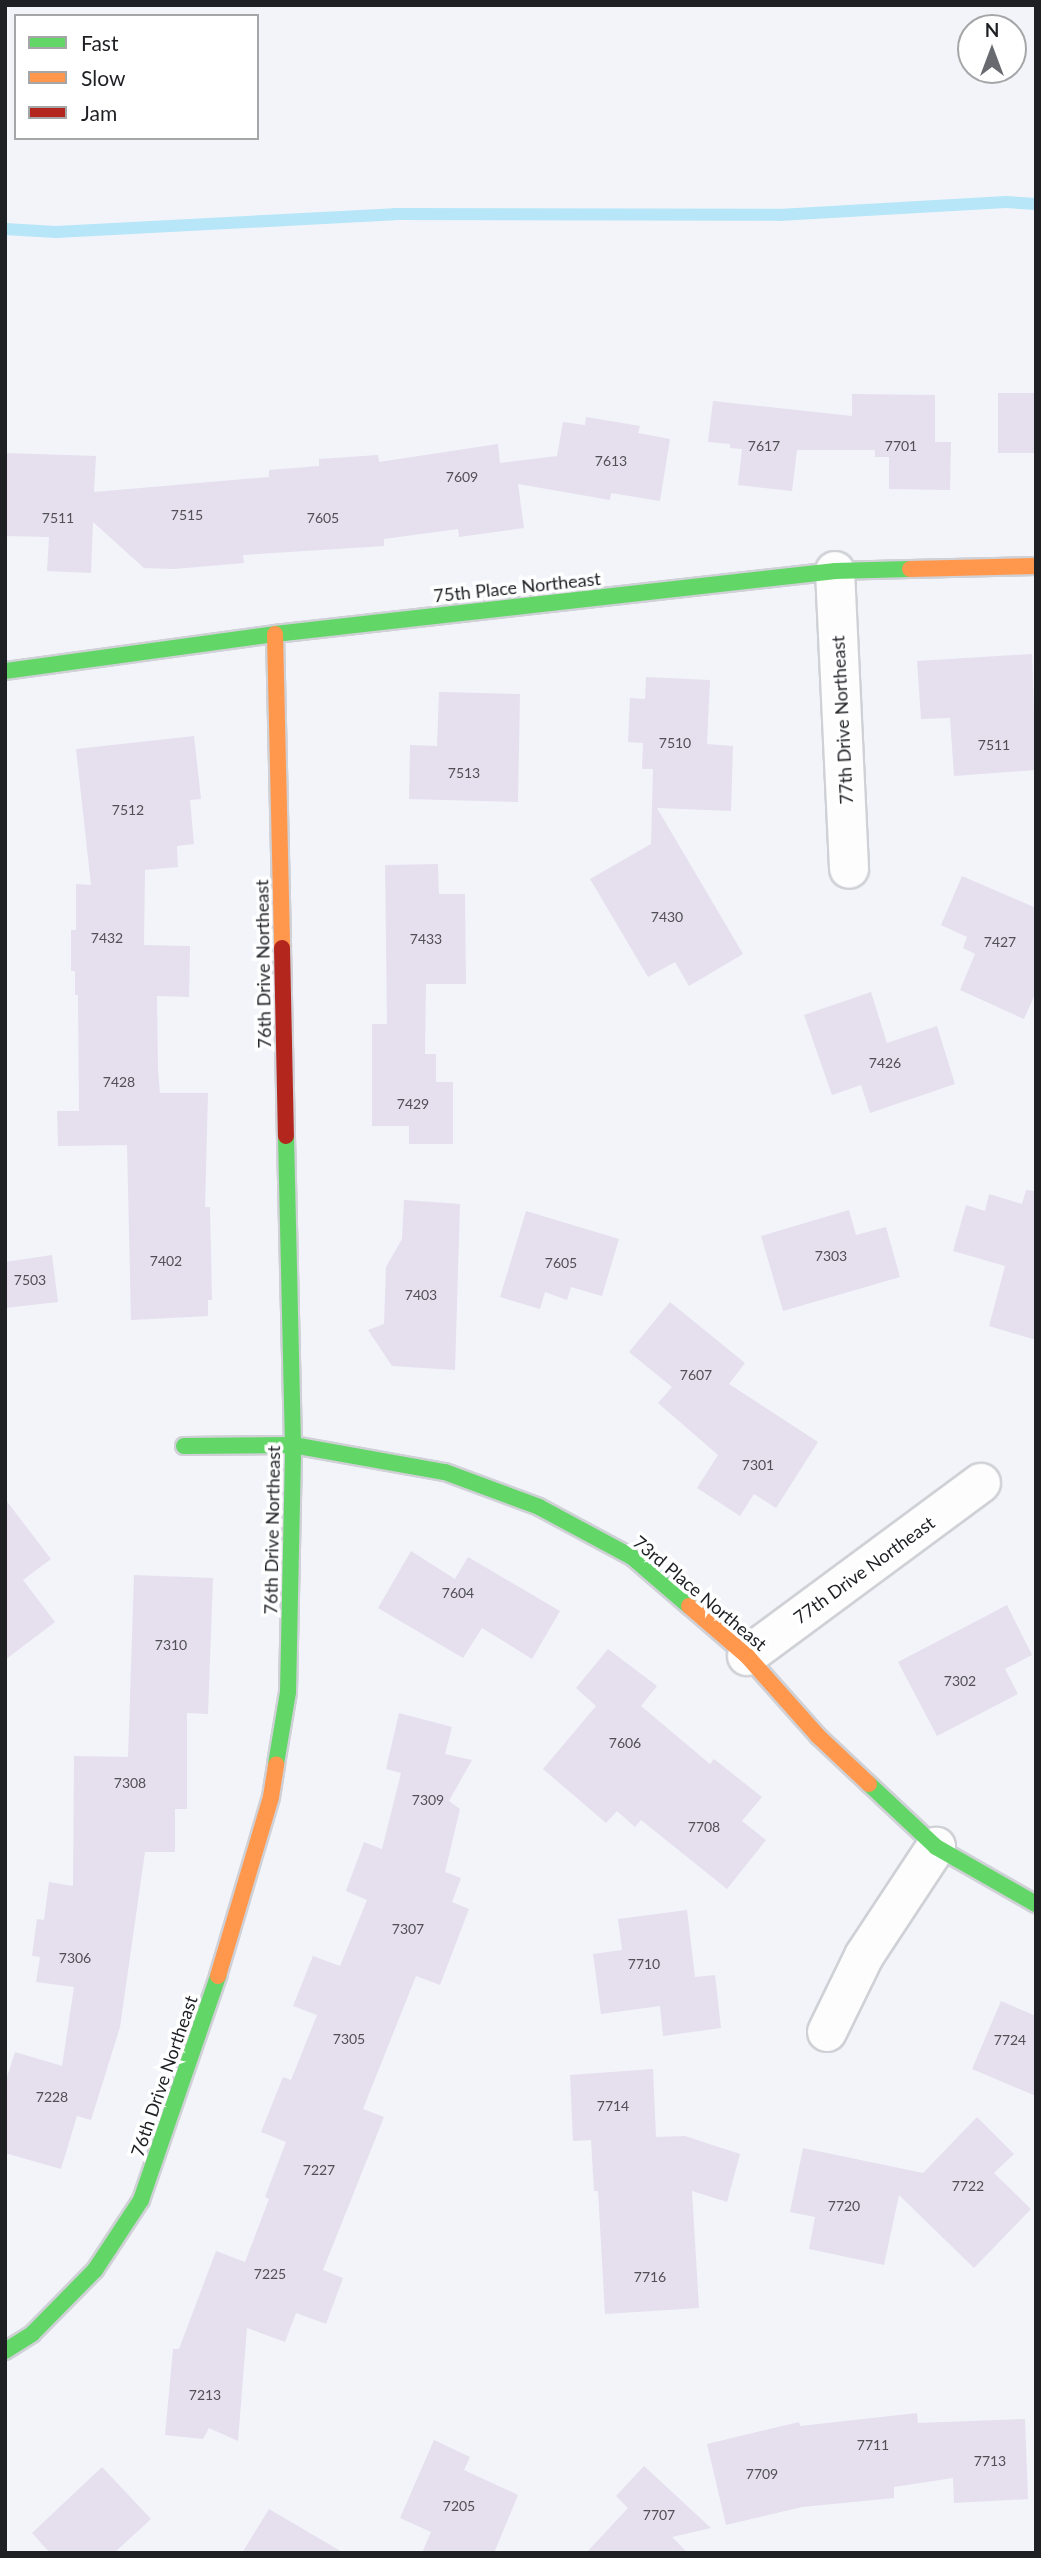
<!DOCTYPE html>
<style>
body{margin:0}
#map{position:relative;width:1041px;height:2558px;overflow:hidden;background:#f2f4fa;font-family:Lato,sans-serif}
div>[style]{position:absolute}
.stream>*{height:12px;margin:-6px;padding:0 6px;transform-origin:6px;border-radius:6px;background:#b6e6f7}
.building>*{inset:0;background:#e6dfee}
.roads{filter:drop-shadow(2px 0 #cfd1d6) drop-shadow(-2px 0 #cfd1d6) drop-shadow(0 2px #cfd1d6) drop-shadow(0 -2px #cfd1d6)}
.street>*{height:38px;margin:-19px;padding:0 19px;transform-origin:19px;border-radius:19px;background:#fdfdfe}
.fast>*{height:16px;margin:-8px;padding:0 8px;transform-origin:8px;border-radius:8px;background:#63d668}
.slow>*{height:16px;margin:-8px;padding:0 8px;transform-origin:8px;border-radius:8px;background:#ff974d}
.jam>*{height:16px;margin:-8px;padding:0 8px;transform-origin:8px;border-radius:8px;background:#b3261e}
span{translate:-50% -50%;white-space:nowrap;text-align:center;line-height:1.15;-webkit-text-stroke:7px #fff;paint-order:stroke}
.number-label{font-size:14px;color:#505056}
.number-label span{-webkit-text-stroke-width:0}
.street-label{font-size:18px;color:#1e2024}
.frame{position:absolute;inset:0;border:7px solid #1e2024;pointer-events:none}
.legend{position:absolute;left:14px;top:14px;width:245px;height:126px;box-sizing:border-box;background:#fff;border:2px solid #a5a6a7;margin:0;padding:9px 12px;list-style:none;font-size:21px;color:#1e2024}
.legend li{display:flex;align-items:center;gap:14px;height:35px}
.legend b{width:35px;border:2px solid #a5a6a7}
.north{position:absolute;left:957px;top:14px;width:70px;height:70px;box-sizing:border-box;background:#fff;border:2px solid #a5a6a7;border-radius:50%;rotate:0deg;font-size:19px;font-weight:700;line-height:28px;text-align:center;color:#1e2024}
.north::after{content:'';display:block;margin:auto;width:24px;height:32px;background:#686a6f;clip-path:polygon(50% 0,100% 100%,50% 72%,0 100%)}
</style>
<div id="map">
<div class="stream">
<div style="left:5px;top:229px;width:51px;rotate:3.4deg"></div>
<div style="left:56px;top:232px;width:339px;rotate:-3deg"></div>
<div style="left:395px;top:214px;width:384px;rotate:0.1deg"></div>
<div style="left:779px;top:215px;width:227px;rotate:-3.3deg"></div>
<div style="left:1006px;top:202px;width:30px;rotate:4deg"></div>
</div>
<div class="building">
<div style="clip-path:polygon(998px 393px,1036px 393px,1036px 453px,998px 453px)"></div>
<div style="clip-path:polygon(852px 394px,935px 395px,935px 442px,951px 442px,950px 490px,889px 489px,889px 457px,875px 457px,875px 450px,797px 450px,792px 491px,738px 485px,742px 449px,730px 448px,730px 444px,708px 442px,713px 401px,852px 416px)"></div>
<div style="clip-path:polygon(586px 417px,640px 426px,638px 433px,670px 439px,660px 501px,611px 493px,610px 500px,518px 484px,524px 528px,459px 537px,458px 529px,384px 539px,384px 546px,243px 555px,244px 563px,175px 569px,144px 568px,93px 522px,91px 573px,47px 571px,49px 537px,5px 536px,5px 453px,96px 456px,94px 492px,269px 477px,269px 470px,319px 466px,319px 459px,378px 455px,379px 462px,498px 444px,500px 463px,557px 456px,563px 422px,585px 425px)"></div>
<div style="clip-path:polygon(1032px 654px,1036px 770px,954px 776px,950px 718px,921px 719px,917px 661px)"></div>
<div style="clip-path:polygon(646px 677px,710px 680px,707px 744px,733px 746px,731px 811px,657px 808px,743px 954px,689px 986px,675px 962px,648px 977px,590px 879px,651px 844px,653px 769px,642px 769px,643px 743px,628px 742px,630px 698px,645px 699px)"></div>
<div style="clip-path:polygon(439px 692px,520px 694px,518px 802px,409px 799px,410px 745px,437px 746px)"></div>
<div style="clip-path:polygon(194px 736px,201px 799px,190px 800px,194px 844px,177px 846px,178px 867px,145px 870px,144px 945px,190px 946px,189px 997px,157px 996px,158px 1070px,160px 1093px,208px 1093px,205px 1207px,210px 1207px,212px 1300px,208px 1300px,208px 1316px,131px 1320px,127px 1145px,58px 1146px,57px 1111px,79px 1111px,78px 995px,75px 995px,75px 971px,71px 971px,71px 930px,76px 930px,76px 884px,91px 885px,76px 749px)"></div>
<div style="clip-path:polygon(438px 864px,439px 894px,465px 894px,466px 984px,426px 984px,425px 1054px,436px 1054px,436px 1082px,453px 1082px,453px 1144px,409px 1144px,409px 1126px,372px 1126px,372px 1024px,387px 1024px,385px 865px)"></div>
<div style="clip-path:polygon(962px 876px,1036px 908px,1036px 992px,1024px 1019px,960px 990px,975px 954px,963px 948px,967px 937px,941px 925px)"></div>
<div style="clip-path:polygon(871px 992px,887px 1043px,937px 1026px,955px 1084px,870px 1113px,861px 1085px,832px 1095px,804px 1015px)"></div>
<div style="clip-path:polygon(1026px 1190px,1036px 1191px,1036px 1340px,989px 1326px,1005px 1266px,953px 1251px,966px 1205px,985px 1211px,989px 1194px,1022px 1204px)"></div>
<div style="clip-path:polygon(404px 1200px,460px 1204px,455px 1370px,392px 1366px,368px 1330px,384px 1324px,386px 1267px,402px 1239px)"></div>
<div style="clip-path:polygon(849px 1210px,856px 1235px,886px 1227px,900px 1277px,783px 1311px,761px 1236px)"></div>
<div style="clip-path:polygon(526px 1211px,619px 1239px,602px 1296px,571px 1287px,567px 1300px,545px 1292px,540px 1309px,500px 1297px)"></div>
<div style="clip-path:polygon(52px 1255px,58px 1302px,5px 1308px,5px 1262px)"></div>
<div style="clip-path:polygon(670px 1302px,745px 1363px,729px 1384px,818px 1442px,776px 1508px,754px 1494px,740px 1516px,697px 1488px,718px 1455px,658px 1403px,672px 1387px,629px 1352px)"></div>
<div style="clip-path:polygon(5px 1499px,51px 1559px,23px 1580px,55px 1622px,5px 1660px)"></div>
<div style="clip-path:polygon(411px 1551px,455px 1579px,468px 1557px,560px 1611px,532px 1659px,482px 1628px,463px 1658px,378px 1608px)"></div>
<div style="clip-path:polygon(134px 1575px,213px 1578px,208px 1714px,187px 1713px,187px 1809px,175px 1809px,175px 1852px,145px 1852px,120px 2027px,91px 2120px,77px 2116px,61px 2169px,5px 2153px,5px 2083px,15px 2052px,62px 2066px,74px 1987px,36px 1982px,40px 1957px,32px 1956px,37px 1919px,44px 1920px,49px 1882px,73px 1886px,74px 1756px,128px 1757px)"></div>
<div style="clip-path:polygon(1007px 1605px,1032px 1655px,1005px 1669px,1018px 1694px,937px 1736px,898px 1662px)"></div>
<div style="clip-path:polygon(608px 1649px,657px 1686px,641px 1706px,710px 1764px,714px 1759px,762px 1797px,742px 1821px,766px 1840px,727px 1889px,641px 1820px,635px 1827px,617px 1811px,606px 1823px,543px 1769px,596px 1706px,576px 1688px)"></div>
<div style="clip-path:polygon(399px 1713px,452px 1727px,445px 1754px,472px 1760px,449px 1801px,460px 1809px,445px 1872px,461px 1878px,452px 1902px,469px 1909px,440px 1985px,416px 1976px,363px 2109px,384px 2117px,323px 2270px,343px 2278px,326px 2324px,296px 2313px,285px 2342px,247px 2328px,238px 2441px,209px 2428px,203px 2439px,165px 2435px,173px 2349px,179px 2349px,216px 2251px,245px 2262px,269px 2199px,265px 2197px,286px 2142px,261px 2132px,283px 2077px,291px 2080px,317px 2015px,293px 2006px,313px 1956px,340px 1966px,367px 1900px,346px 1891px,364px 1842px,382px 1849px,401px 1773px,386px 1769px)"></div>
<div style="clip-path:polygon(687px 1910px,695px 1977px,715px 1975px,721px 2028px,663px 2036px,660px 2006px,601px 2014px,593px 1954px,622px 1950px,618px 1919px)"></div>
<div style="clip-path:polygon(1001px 2001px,1036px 2016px,1036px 2096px,972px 2069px)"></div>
<div style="clip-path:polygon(653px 2069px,656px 2137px,685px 2136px,740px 2154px,727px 2202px,692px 2191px,699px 2308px,605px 2314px,598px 2191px,594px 2191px,591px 2140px,573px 2141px,570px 2075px)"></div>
<div style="clip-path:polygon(977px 2117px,1014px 2154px,994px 2173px,1031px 2209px,974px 2268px,899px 2195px,884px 2265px,809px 2249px,815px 2217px,790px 2212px,803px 2148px,923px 2173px)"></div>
<div style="clip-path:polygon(917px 2413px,918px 2423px,1025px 2419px,1028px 2499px,954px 2503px,953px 2478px,894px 2487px,894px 2498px,802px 2507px,726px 2525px,707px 2444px,799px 2422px,800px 2426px)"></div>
<div style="clip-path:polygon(434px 2440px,470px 2457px,464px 2470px,518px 2495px,494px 2553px,422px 2553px,431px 2532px,400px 2518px)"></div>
<div style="clip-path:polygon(644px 2466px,711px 2528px,672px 2537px,688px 2553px,586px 2553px,628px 2508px,616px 2496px)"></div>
<div style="clip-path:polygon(102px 2467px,151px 2519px,114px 2553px,50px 2553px,32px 2533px)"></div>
<div style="clip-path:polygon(269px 2509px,344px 2553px,242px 2553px)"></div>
</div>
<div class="roads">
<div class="street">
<div style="left:835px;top:571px;width:298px;rotate:87.3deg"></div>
<div style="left:747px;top:1656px;width:291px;rotate:-36.5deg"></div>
<div style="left:827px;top:2032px;width:85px;rotate:-64deg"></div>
<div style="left:864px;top:1956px;width:131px;rotate:-56.6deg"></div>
</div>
<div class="fast">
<div style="left:5px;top:671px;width:273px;rotate:-7.8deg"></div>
<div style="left:275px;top:634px;width:564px;rotate:-6.42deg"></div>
<div style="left:835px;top:571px;width:75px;rotate:-1.5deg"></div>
<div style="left:184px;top:1446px;width:109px;rotate:-0.5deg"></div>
<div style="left:293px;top:1445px;width:154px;rotate:10.1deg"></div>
<div style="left:445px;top:1472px;width:100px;rotate:20.4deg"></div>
<div style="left:539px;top:1507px;width:106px;rotate:28.3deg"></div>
<div style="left:632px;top:1557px;width:75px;rotate:40.7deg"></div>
<div style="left:276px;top:1764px;width:73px;rotate:-80.5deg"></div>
<div style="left:288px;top:1692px;width:247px;rotate:-88.8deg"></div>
<div style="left:293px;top:1445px;width:309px;rotate:-91.3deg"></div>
<div style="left:869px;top:1784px;width:92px;rotate:43.2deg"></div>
<div style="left:936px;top:1847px;width:115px;rotate:29.7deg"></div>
<div style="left:5px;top:2351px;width:32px;rotate:-32deg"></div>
<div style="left:32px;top:2334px;width:90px;rotate:-45.5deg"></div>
<div style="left:95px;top:2270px;width:84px;rotate:-56.7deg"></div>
<div style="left:141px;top:2200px;width:237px;rotate:-71deg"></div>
</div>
<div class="slow">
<div style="left:910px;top:569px;width:126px;rotate:-1.4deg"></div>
<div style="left:275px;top:634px;width:314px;rotate:88.7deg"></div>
<div style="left:689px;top:1606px;width:77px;rotate:40.8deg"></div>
<div style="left:747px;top:1656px;width:107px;rotate:48.4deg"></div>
<div style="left:818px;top:1736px;width:70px;rotate:43.3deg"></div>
<div style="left:218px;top:1976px;width:187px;rotate:-73.5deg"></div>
<div style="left:271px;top:1797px;width:33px;rotate:-81deg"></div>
</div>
<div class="jam">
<div style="left:282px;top:948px;width:188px;rotate:88.8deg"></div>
</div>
</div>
<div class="number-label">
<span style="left:764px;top:446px">7617</span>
<span style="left:901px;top:446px">7701</span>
<span style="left:611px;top:461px">7613</span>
<span style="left:462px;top:477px">7609</span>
<span style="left:187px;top:515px">7515</span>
<span style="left:58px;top:518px">7511</span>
<span style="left:323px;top:518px">7605</span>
<span style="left:675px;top:743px">7510</span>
<span style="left:994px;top:745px">7511</span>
<span style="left:464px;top:773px">7513</span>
<span style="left:128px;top:810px">7512</span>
<span style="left:667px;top:917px">7430</span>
<span style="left:107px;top:938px">7432</span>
<span style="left:426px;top:939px">7433</span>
<span style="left:1000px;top:942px">7427</span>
<span style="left:885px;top:1063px">7426</span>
<span style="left:119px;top:1082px">7428</span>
<span style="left:413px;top:1104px">7429</span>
<span style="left:831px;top:1256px">7303</span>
<span style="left:166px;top:1261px">7402</span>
<span style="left:561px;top:1263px">7605</span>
<span style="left:30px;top:1280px">7503</span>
<span style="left:421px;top:1295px">7403</span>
<span style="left:696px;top:1375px">7607</span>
<span style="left:758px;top:1465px">7301</span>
<span style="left:458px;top:1593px">7604</span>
<span style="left:171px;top:1645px">7310</span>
<span style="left:960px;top:1681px">7302</span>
<span style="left:625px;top:1743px">7606</span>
<span style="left:130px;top:1783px">7308</span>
<span style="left:428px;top:1800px">7309</span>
<span style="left:704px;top:1827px">7708</span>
<span style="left:408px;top:1929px">7307</span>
<span style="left:75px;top:1958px">7306</span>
<span style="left:644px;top:1964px">7710</span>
<span style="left:349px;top:2039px">7305</span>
<span style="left:1010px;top:2040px">7724</span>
<span style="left:52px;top:2097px">7228</span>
<span style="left:613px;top:2106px">7714</span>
<span style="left:319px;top:2170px">7227</span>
<span style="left:968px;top:2186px">7722</span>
<span style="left:844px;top:2206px">7720</span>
<span style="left:270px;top:2274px">7225</span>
<span style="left:650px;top:2277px">7716</span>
<span style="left:205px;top:2395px">7213</span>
<span style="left:873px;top:2445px">7711</span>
<span style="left:990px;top:2461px">7713</span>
<span style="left:762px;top:2474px">7709</span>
<span style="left:459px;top:2506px">7205</span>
<span style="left:659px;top:2515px">7707</span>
</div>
<div class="street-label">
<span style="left:517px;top:587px;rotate:-6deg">75th Place Northeast</span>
<span style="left:842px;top:720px;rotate:-93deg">77th Drive Northeast</span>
<span style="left:263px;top:964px;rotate:-91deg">76th Drive Northeast</span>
<span style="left:272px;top:1530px;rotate:-89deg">76th Drive Northeast</span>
<span style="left:864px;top:1570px;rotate:-36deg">77th Drive Northeast</span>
<span style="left:700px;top:1593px;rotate:40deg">73rd Place Northeast</span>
<span style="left:164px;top:2076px;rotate:-71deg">76th Drive Northeast</span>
</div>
<div class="frame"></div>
<ul class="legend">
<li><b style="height:9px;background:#63d668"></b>Fast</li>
<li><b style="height:9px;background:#ff974d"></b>Slow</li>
<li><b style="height:9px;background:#b3261e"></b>Jam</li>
</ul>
<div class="north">N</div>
</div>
